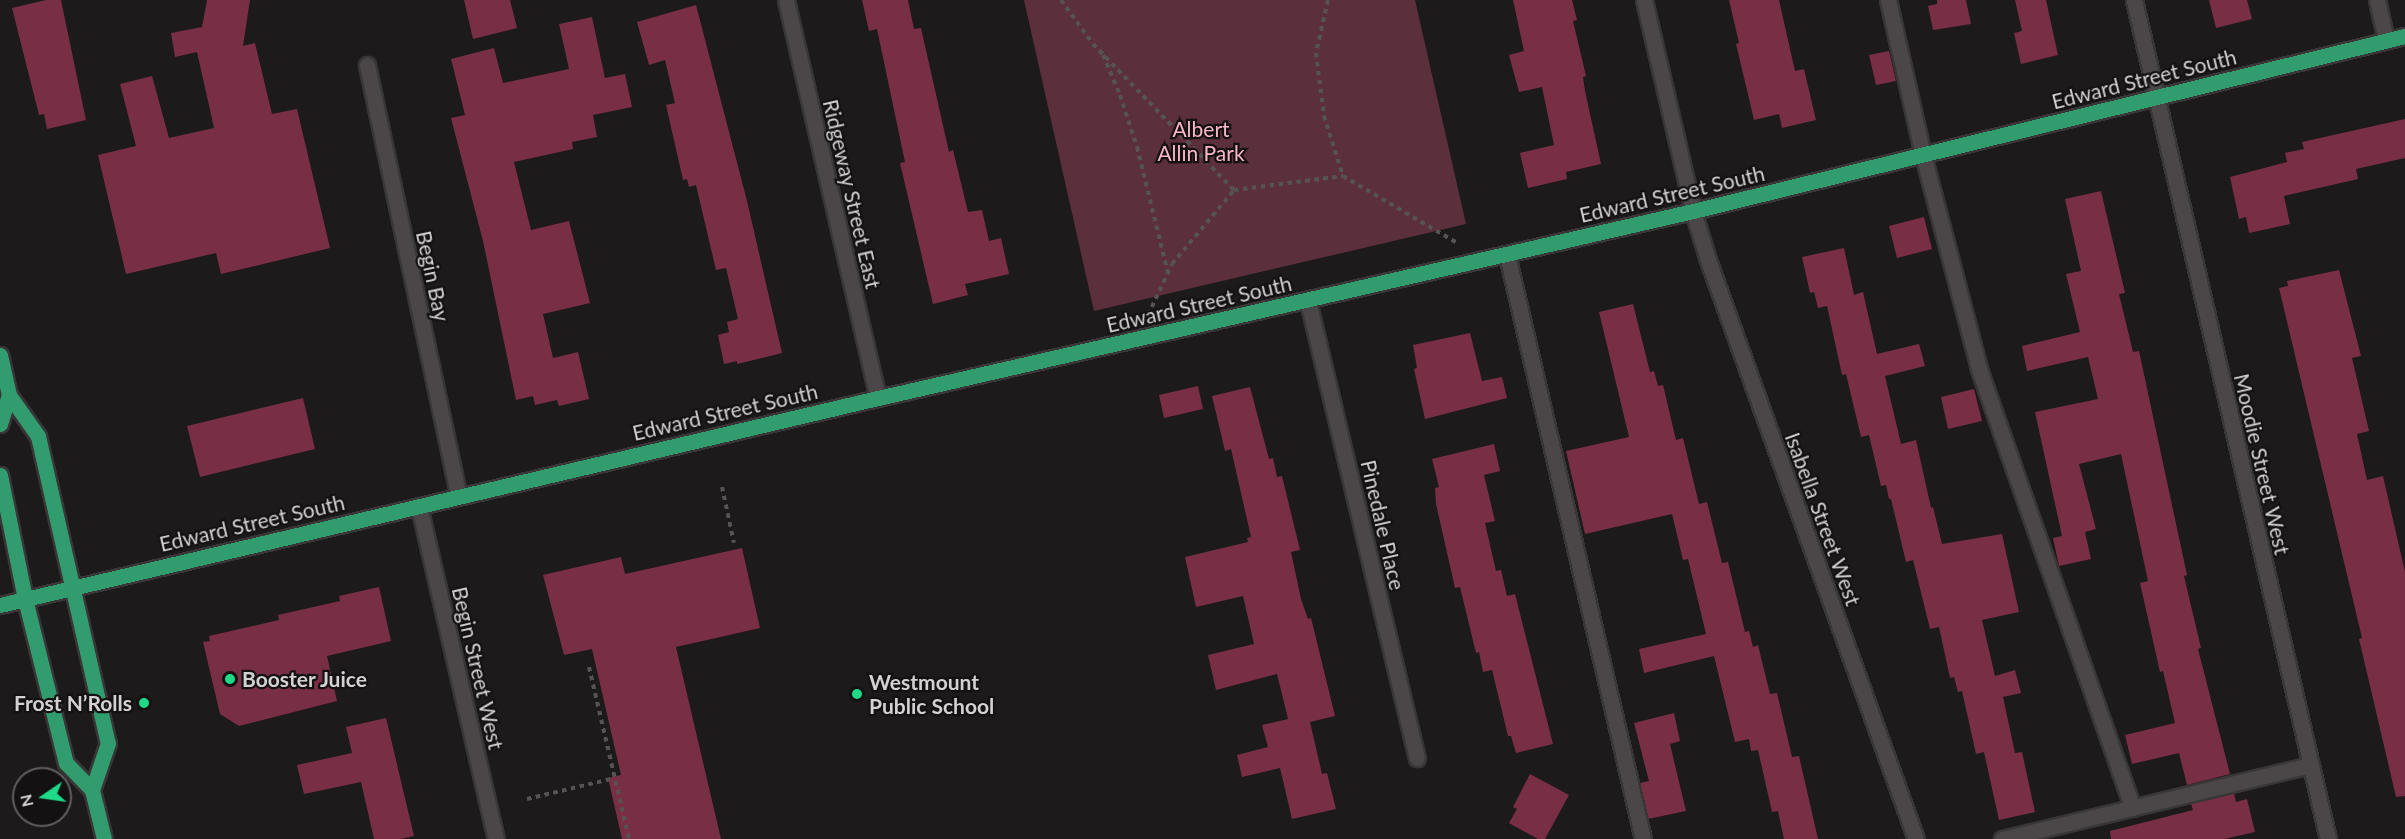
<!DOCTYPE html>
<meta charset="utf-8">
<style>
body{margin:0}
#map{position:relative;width:2405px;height:839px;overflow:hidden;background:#1d1a1b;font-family:Lato,sans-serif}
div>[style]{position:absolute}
.green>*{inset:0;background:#5b2f3c}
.building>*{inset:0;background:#782e45}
.path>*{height:4px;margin-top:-2px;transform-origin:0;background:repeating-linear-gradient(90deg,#565354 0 4.5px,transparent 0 9px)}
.roads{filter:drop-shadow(2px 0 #393637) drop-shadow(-2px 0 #393637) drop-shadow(0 2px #393637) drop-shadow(0 -2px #393637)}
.minor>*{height:15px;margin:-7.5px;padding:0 7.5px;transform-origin:7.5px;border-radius:7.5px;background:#4b4748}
.major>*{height:15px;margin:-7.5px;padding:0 7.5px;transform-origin:7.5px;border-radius:7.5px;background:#319d6e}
.dots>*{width:16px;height:16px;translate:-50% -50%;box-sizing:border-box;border:3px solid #141112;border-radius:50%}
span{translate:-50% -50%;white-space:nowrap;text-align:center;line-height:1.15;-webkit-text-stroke:4.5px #141112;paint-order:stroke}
.street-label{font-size:21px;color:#d4d1d2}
.park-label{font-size:21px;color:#fab6c6}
.poi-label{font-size:21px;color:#d4d1d2;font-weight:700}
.left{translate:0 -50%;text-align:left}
.right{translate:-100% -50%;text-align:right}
.north{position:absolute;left:12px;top:767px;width:60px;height:60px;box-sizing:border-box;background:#141112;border:2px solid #615e5f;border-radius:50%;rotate:257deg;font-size:16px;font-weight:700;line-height:24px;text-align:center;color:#d4d1d2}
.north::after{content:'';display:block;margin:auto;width:21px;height:27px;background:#1dd988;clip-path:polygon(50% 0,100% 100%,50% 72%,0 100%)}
</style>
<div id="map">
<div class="green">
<div style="clip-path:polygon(1024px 0,1415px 0,1466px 224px,1094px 311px)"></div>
</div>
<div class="building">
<div style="clip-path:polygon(46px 0,61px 0,86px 120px,47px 129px,44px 114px,39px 115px,12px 8px)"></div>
<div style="clip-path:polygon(207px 0,250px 0,243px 46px,255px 43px,272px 114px,297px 109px,330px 248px,221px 274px,216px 253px,126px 274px,98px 155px,136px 146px,120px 84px,152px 76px,169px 138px,214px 128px,197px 52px,175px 57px,171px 33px,202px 27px)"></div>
<div style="clip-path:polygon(464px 0,510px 0,517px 28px,473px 39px)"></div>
<div style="clip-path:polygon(862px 0,908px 0,914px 29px,921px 28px,949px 152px,953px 150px,968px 212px,982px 210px,989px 241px,1001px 238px,1009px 274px,965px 284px,968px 295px,933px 304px,900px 163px,905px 162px,877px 29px,869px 31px)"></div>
<div style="clip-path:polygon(1513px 0,1572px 0,1577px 20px,1573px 21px,1586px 76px,1583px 77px,1585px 91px,1601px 164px,1566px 172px,1567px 179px,1528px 188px,1520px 153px,1554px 145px,1542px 87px,1519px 92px,1509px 55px,1524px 51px)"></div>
<div style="clip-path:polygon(1729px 0,1779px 0,1795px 71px,1804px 69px,1816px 120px,1782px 128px,1779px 114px,1754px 120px,1736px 44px,1739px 43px)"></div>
<div style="clip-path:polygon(1937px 0,1966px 0,1971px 24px,1933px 30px,1928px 6px,1937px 4px)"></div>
<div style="clip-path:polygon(2015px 0,2046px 0,2058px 55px,2021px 64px,2014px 33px,2022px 31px)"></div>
<div style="clip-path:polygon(2209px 0,2247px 0,2252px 19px,2216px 28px)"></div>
<div style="clip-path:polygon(696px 5px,747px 201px,782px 353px,737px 364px,737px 361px,724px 364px,718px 335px,729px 332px,727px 322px,738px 319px,726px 268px,716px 270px,696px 185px,689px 187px,687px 179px,683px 180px,666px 105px,675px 103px,665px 60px,649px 65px,637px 22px)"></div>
<div style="clip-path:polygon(592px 17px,605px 78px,625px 74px,632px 107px,593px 115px,597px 137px,572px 142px,573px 149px,514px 162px,531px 230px,569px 221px,590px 303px,543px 314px,553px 358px,578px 352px,589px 399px,559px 406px,557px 400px,535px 405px,533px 396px,516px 400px,483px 241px,451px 118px,465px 115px,451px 59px,494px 48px,503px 83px,569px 69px,559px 24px)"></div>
<div style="clip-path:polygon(1889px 51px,1896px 81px,1876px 85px,1869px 55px)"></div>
<div style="clip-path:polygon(2405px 119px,2405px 158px,2356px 169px,2358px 179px,2284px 196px,2290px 224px,2249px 233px,2246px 217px,2239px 219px,2230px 177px,2287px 162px,2285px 153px,2304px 149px,2302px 142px)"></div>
<div style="clip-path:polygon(2101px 191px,2125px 293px,2119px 294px,2133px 352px,2139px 351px,2187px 575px,2184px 576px,2201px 648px,2198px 649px,2230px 774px,2187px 785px,2179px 753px,2132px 764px,2125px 735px,2175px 723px,2163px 671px,2160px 672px,2140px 583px,2148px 581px,2121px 454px,2079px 464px,2096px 529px,2085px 532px,2091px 559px,2059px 566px,2053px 538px,2062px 536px,2035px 412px,2098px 399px,2088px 357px,2027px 371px,2022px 346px,2080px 332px,2066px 274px,2081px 271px,2065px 199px)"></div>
<div style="clip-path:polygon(1924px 217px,1932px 249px,1897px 258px,1889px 226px)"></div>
<div style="clip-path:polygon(1844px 248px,1854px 295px,1863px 292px,1877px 354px,1919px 344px,1925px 366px,1885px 376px,1901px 444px,1916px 440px,1931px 508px,1933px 507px,1942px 544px,2002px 534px,2019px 612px,1982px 620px,1995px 676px,2015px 670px,2021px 693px,2003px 697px,2015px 753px,2022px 752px,2035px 812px,1999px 820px,1984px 752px,1976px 754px,1962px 691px,1958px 692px,1954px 677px,1950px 678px,1939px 627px,1930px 629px,1913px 560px,1906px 562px,1891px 499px,1889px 499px,1886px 485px,1881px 486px,1869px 435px,1861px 437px,1846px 374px,1842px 375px,1827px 306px,1818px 308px,1814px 292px,1810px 293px,1802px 257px)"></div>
<div style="clip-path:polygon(2339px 270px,2361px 356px,2352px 358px,2369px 431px,2357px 434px,2367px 480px,2383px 476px,2405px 572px,2405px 796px,2396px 797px,2359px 639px,2362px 638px,2279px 288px,2288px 286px,2287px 281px)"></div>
<div style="clip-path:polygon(1633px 304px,1650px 372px,1654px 371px,1658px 386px,1663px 385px,1676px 440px,1683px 438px,1699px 504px,1707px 502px,1722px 563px,1728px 562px,1745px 632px,1749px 631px,1753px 647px,1758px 645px,1770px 694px,1777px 693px,1792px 757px,1799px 756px,1818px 839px,1784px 839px,1778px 811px,1772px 812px,1758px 750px,1751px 751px,1749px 739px,1735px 742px,1714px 656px,1644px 673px,1639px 649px,1706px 634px,1688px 559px,1683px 560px,1672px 514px,1585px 534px,1566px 451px,1629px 437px,1599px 312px)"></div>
<div style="clip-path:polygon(1470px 333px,1482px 381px,1502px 377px,1507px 398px,1425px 419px,1414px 369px,1417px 368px,1413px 345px)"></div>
<div style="clip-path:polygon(1198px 386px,1203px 409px,1164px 418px,1159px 395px)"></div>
<div style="clip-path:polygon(1250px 387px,1269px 459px,1273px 458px,1277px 477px,1282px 476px,1300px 550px,1291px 552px,1301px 599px,1308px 619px,1311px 618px,1335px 716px,1310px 722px,1322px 774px,1327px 773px,1336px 809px,1292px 819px,1280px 768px,1242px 777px,1237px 755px,1268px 747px,1262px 725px,1288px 719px,1277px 674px,1216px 690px,1208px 655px,1254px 644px,1243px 596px,1196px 607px,1185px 557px,1248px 542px,1247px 538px,1251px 537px,1231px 449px,1225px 451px,1212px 396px)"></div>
<div style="clip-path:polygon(1974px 389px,1982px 421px,1948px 429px,1941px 397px)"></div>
<div style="clip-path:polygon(303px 398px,315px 449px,200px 477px,187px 426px)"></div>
<div style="clip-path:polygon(1494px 444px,1500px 471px,1484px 475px,1495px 521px,1485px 523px,1496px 571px,1501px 570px,1507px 596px,1515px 594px,1553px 744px,1516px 753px,1511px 736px,1508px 736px,1492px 670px,1483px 672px,1479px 652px,1476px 653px,1460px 587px,1455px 588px,1436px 504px,1435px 488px,1439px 487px,1432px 459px)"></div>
<div style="clip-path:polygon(742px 548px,760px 628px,676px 647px,721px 839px,622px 839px,608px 778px,621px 775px,592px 649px,564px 655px,543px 575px,621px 557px,625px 574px)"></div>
<div style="clip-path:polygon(379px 587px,391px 641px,327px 656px,337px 701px,239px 726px,220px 714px,203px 642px,210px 641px,209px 636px,279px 620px,278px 615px,340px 601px,339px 596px)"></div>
<div style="clip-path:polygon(1674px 713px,1680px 741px,1670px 744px,1686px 811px,1648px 819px,1640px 783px,1649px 781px,1634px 723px)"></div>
<div style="clip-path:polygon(386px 718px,414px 836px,400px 839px,374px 839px,361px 782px,304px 794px,297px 765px,352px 753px,346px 727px)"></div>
<div style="clip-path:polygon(1530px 774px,1569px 795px,1545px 839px,1538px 839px,1509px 823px,1517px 809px,1513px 807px)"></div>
<div style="clip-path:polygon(2234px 793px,2236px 802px,2247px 799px,2255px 832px,2224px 839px,2111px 839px,2110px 831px,2193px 810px,2191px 804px)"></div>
</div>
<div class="path">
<div style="left:1061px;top:0;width:54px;rotate:54deg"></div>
<div style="left:1093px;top:44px;width:203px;rotate:46deg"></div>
<div style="left:1234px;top:190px;width:110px;rotate:-7.3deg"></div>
<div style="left:1343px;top:176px;width:132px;rotate:30.4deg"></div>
<div style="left:1328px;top:0;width:54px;rotate:102.8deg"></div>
<div style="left:1316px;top:53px;width:64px;rotate:82.8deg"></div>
<div style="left:1324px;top:116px;width:63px;rotate:72.4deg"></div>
<div style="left:1103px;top:55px;width:43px;rotate:67deg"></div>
<div style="left:1120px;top:95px;width:55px;rotate:71.9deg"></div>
<div style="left:1137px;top:147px;width:130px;rotate:76.2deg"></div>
<div style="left:1148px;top:315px;width:56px;rotate:-64.8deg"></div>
<div style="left:1172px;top:264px;width:97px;rotate:-50deg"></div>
<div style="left:722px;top:487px;width:57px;rotate:77.9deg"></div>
<div style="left:589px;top:667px;width:177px;rotate:76.9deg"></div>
<div style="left:527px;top:799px;width:90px;rotate:-13.4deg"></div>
</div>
<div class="roads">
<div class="minor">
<div style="left:786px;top:0;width:408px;rotate:77deg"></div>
<div style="left:1644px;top:0;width:217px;rotate:76.9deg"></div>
<div style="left:1693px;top:211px;width:51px;rotate:73deg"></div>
<div style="left:1708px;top:260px;width:615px;rotate:70.24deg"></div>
<div style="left:1888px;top:0;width:159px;rotate:77.3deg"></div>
<div style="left:1923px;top:155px;width:221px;rotate:75.3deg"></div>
<div style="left:1979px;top:369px;width:465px;rotate:70.7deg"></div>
<div style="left:2134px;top:0;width:861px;rotate:76.98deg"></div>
<div style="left:2377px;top:0;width:41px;rotate:77.3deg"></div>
<div style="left:367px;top:65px;width:441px;rotate:78deg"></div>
<div style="left:1507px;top:255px;width:600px;rotate:76.89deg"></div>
<div style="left:1308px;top:301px;width:470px;rotate:76.6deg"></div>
<div style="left:419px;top:506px;width:342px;rotate:77deg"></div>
<div style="left:2002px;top:839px;width:317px;rotate:-13.5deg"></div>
</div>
<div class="major">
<div style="left:0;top:355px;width:41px;rotate:77.3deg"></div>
<div style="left:9px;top:395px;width:50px;rotate:54.7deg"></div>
<div style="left:38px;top:436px;width:315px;rotate:77.2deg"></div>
<div style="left:108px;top:743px;width:50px;rotate:108.8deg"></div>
<div style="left:0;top:424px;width:30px;rotate:-73deg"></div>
<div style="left:0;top:475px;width:126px;rotate:78.6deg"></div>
<div style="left:25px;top:599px;width:169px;rotate:76deg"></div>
<div style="left:66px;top:763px;width:37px;rotate:46deg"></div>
<div style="left:92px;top:790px;width:50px;rotate:76.2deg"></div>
<div style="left:0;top:605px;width:902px;rotate:-13.27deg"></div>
<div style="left:878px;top:398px;width:836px;rotate:-12.92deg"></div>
<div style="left:1693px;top:211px;width:733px;rotate:-13.81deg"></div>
</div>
</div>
<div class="dots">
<div style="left:230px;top:679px;background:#1dd988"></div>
<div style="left:857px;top:694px;background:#1dd988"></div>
<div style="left:144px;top:703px;background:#1dd988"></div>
</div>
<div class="street-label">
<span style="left:2144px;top:79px;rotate:-14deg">Edward Street South</span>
<span style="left:852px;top:194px;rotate:77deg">Ridgeway Street East</span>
<span style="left:1672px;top:194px;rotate:-13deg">Edward Street South</span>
<span style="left:433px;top:276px;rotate:78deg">Begin Bay</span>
<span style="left:1199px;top:304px;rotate:-13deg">Edward Street South</span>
<span style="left:725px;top:412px;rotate:-13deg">Edward Street South</span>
<span style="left:2262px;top:464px;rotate:77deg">Moodie Street West</span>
<span style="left:1823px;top:519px;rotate:70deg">Isabella Street West</span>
<span style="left:252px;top:523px;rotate:-13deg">Edward Street South</span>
<span style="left:1383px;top:525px;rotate:77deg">Pinedale Place</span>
<span style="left:478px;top:668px;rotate:77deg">Begin Street West</span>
</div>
<div class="park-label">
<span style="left:1201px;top:141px">Albert<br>Allin Park</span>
</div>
<div class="poi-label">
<span class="left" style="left:242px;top:679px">Booster Juice</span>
<span class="left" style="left:869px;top:694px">Westmount<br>Public School</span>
<span class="right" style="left:132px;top:703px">Frost N’Rolls</span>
</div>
<div class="north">N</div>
</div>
